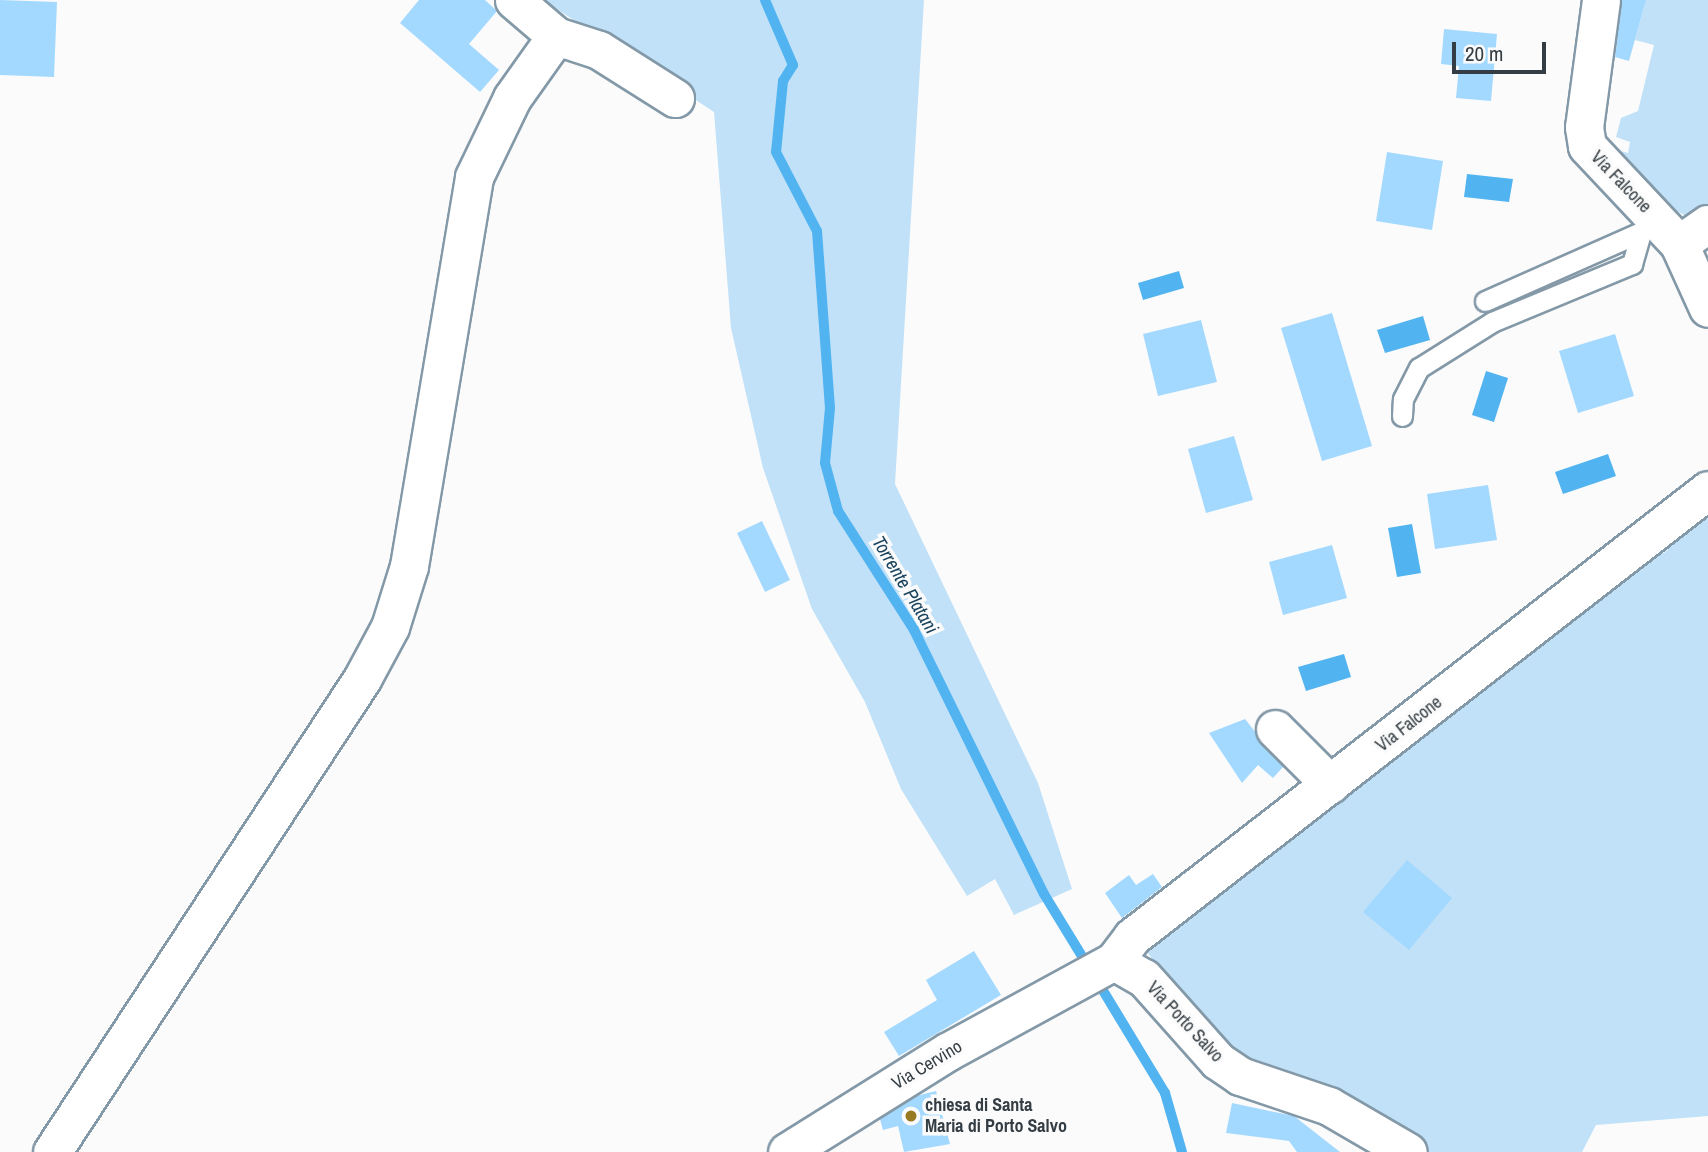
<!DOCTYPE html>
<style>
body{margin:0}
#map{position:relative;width:1708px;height:1152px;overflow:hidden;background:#fbfbfb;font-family:"Archivo Narrow",sans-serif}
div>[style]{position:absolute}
.green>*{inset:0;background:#c0e1f8}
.water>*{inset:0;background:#51b3f0}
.stream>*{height:10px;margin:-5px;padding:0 5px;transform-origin:5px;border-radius:5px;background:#51b3f0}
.building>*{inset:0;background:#a3d9ff}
.roads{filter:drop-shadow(2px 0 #8499a8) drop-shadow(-2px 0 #8499a8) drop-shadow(0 2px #8499a8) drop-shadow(0 -2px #8499a8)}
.lane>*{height:19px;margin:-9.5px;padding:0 9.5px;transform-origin:9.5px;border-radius:9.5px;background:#fff}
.street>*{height:37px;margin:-18.5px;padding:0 18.5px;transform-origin:18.5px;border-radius:18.5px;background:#fff}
.dots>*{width:19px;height:19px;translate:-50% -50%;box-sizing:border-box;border:4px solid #fbfbfb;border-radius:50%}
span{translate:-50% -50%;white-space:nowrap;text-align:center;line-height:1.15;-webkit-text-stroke:7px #fbfbfb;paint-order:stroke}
.street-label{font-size:18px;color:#343d43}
.poi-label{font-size:18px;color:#343d43;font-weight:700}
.left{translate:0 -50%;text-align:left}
.water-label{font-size:19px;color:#1b435d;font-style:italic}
.scale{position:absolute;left:1452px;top:42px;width:94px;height:32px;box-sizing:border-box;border:4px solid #343d43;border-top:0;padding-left:9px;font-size:21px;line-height:24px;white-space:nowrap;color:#343d43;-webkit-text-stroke:5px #fbfbfb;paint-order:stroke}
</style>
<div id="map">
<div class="green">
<div style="clip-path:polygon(543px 0,924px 0,895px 484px,1038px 783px,1072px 889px,1014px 915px,995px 879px,967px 896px,901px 789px,865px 702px,812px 609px,763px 468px,731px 328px,714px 112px)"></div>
<div style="clip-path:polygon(1635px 0,1708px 0,1708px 209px,1686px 216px,1665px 205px,1598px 145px,1628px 153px,1630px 142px,1616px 137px,1621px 118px,1638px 111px,1654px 45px,1635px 40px,1645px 3px)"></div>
<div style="clip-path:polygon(1708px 506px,1708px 1116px,1596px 1125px,1582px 1152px,1429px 1152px,1334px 1097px,1268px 1077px,1208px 1039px,1141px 943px,1654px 549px,1664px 553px,1674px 544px,1672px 536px)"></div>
</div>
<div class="water">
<div style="clip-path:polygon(1467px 174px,1513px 179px,1509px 202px,1464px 197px)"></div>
<div style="clip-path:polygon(1179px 271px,1184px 288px,1143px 300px,1138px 283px)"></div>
<div style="clip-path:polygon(1423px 316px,1430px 340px,1385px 353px,1377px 330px)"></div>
<div style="clip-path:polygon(1486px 371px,1508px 378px,1494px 422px,1472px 415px)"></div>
<div style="clip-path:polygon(1608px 454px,1616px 476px,1563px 494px,1555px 472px)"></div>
<div style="clip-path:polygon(1412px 524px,1421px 573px,1397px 577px,1388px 528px)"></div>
<div style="clip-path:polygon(1344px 654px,1351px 677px,1306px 691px,1298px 667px)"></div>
</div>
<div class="stream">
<div style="left:765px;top:0;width:71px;rotate:66.7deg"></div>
<div style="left:793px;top:65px;width:19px;rotate:122deg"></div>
<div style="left:783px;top:81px;width:71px;rotate:95.6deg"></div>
<div style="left:776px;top:152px;width:89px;rotate:62.6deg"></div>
<div style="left:817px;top:231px;width:177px;rotate:85.8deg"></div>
<div style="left:830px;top:408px;width:55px;rotate:95.2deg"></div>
<div style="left:825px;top:463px;width:50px;rotate:74.8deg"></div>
<div style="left:838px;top:511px;width:141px;rotate:57.4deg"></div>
<div style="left:914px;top:630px;width:294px;rotate:63.8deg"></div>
<div style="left:1044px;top:894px;width:84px;rotate:58.6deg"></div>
<div style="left:1096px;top:979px;width:133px;rotate:58.8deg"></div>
<div style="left:1165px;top:1093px;width:61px;rotate:73.9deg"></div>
</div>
<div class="building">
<div style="clip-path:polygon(0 0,57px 2px,54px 77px,0 75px)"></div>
<div style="clip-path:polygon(419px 0,485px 0,497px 11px,469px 44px,499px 70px,480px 92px,400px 23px)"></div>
<div style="clip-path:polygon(1622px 0,1646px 0,1629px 61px,1615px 57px)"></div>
<div style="clip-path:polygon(1444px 29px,1497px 34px,1491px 101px,1456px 98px,1459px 66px,1441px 64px)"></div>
<div style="clip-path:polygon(1387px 152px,1443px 161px,1432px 230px,1376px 221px)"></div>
<div style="clip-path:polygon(1332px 313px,1372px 446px,1322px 461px,1281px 328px)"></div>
<div style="clip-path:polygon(1201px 320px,1217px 382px,1158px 396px,1143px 334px)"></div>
<div style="clip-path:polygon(1615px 334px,1634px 396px,1578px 413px,1559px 351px)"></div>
<div style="clip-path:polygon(1234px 436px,1253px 500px,1206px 513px,1188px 449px)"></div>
<div style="clip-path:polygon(1488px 485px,1497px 540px,1435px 549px,1427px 494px)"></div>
<div style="clip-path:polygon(762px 521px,790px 580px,765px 592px,737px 533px)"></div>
<div style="clip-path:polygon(1332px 545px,1347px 598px,1283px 615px,1269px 562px)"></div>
<div style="clip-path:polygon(1245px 719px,1283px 767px,1273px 778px,1258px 765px,1242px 783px,1209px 733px)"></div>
<div style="clip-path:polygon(1407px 860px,1452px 898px,1409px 950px,1363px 912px)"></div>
<div style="clip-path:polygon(1153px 874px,1162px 887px,1122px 918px,1105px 893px,1129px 875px,1136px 885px)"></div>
<div style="clip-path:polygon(974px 951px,1001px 995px,899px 1056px,884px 1032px,937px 1000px,926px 980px)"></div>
<div style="clip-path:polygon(936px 1091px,950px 1144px,904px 1152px,898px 1126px,883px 1130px,880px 1119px,916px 1096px)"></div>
<div style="clip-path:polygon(1232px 1103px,1294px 1116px,1340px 1152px,1297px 1152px,1289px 1141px,1226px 1133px)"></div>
</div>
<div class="roads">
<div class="lane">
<div style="left:1485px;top:301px;width:171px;rotate:-23.9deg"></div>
<div style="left:1402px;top:416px;width:17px;rotate:-87deg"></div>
<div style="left:1403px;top:399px;width:35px;rotate:-63deg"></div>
<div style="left:1419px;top:368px;width:86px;rotate:-32.2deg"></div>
<div style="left:1492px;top:322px;width:152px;rotate:-22.5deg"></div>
<div style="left:1632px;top:264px;width:33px;rotate:-74deg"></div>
</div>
<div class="street">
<div style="left:514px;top:0;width:55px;rotate:40.6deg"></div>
<div style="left:556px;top:36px;width:45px;rotate:18deg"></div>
<div style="left:599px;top:50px;width:90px;rotate:32.3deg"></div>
<div style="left:1601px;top:0;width:128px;rotate:97.6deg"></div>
<div style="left:1584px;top:127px;width:19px;rotate:81deg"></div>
<div style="left:1587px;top:146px;width:134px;rotate:46.8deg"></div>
<div style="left:1679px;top:244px;width:70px;rotate:65.6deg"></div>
<div style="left:1679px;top:244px;width:35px;rotate:-35deg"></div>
<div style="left:1275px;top:729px;width:78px;rotate:45deg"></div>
<div style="left:1114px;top:961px;width:34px;rotate:30deg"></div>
<div style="left:1144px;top:978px;width:111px;rotate:48.3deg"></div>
<div style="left:1218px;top:1061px;width:27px;rotate:34deg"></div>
<div style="left:1240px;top:1076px;width:94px;rotate:18.6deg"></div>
<div style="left:1329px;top:1106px;width:91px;rotate:30.2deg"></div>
<div style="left:52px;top:1152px;width:566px;rotate:-56.76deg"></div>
<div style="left:362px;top:679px;width:59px;rotate:-61.7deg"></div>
<div style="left:390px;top:627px;width:64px;rotate:-72.7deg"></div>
<div style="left:409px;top:566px;width:394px;rotate:-80.5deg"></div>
<div style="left:474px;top:177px;width:88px;rotate:-64.3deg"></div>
<div style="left:512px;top:98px;width:76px;rotate:-54.6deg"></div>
<div style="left:787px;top:1152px;width:189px;rotate:-32deg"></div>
<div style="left:947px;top:1052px;width:190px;rotate:-28.6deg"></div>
<div style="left:1114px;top:961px;width:30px;rotate:-53deg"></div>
<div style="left:1132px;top:937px;width:729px;rotate:-37.81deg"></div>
</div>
</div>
<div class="dots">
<div style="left:911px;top:1116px;background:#977a22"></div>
</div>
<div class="street-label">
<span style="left:1621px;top:182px;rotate:46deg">Via Falcone</span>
<span style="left:1409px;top:724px;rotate:-38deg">Via Falcone</span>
<span style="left:1185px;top:1022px;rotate:47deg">Via Porto Salvo</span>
<span style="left:927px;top:1065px;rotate:-31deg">Via Cervino</span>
</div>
<div class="poi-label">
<span class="left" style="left:925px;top:1116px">chiesa di Santa<br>Maria di Porto Salvo</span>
</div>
<div class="water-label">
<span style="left:905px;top:585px;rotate:59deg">Torrente Platani</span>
</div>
<div class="scale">20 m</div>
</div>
